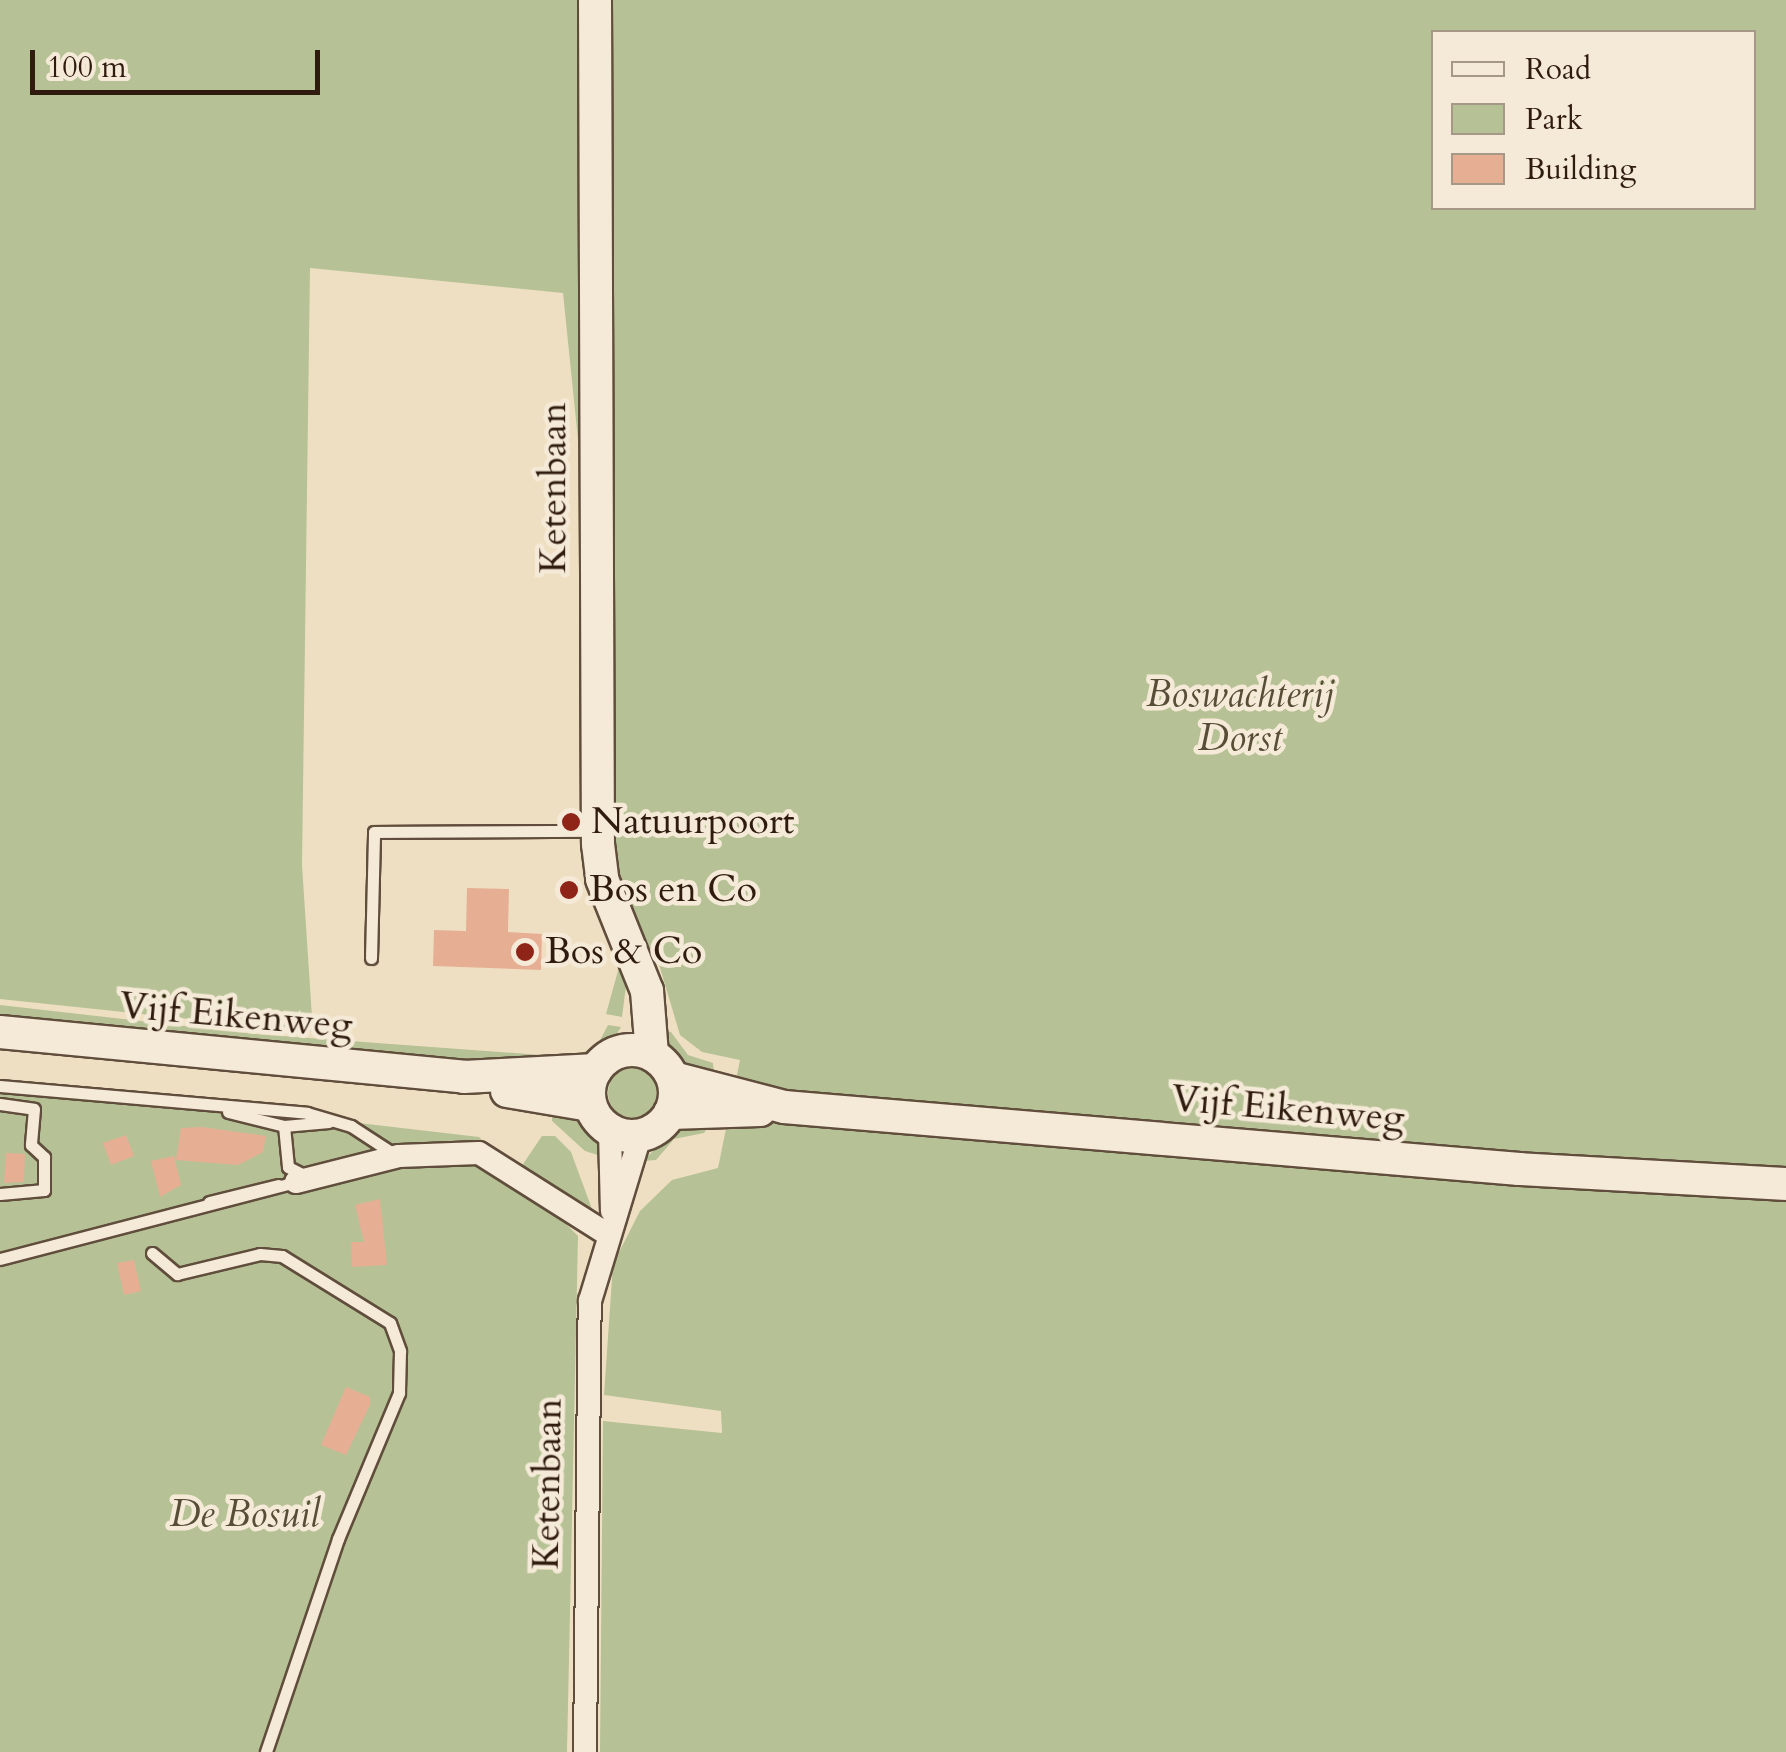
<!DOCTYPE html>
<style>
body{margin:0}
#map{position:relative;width:1786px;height:1752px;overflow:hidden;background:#efdfc2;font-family:Cardo,serif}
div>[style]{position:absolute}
.green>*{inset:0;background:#b6c295}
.round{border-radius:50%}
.building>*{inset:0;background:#e6af93}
.roads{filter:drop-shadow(2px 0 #604d3c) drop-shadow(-2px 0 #604d3c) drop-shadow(0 2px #604d3c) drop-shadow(0 -2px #604d3c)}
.lane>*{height:11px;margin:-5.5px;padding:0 5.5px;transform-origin:5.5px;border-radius:5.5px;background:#f5ead7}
.street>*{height:22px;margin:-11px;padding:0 11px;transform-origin:11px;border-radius:11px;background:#f5ead7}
.secondary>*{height:32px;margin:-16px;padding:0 16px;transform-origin:16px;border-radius:16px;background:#f5ead7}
.secondary>.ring{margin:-16px;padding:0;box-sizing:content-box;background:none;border:32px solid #f5ead7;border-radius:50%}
.dots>*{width:28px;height:28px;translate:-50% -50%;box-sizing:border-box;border:5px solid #f5ead7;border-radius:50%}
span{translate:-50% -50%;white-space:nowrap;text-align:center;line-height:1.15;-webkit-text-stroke:9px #f5ead7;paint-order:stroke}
.street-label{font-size:38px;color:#301c0f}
.park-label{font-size:38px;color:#584e37;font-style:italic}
.poi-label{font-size:38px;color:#301c0f}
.left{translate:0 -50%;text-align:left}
.legend{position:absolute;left:1431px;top:30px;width:325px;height:180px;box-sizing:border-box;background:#f5ead7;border:2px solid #a69887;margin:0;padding:12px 18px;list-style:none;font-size:30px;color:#301c0f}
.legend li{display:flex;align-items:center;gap:20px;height:50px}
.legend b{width:50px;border:2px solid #a69887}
.scale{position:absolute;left:30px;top:50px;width:290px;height:45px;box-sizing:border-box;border:5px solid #301c0f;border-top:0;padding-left:12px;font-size:30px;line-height:35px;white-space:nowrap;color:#301c0f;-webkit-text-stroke:8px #f5ead7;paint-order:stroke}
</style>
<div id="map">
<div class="green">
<div style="clip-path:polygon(evenodd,0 0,1786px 0,1786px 1752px,600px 1752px,603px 1421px,722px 1433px,721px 1411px,604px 1395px,613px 1264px,640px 1211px,672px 1180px,718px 1168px,740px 1060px,702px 1052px,680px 1035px,658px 961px,635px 939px,610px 872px,596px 616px,563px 293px,310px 268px,302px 865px,313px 1032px,0 999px,0 0,1434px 32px,1754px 32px,1754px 208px,1434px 208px,1434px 32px)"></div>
<div style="clip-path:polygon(621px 960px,626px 986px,622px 1017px,606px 1014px)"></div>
<div style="clip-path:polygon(0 1005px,255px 1034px,542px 1055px,541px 1067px,0 1022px)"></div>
<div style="clip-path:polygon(608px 1025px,621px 1027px,610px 1045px,588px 1061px,577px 1056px,598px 1044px)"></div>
<div style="clip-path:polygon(659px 1030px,671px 1032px,688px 1055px,713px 1063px,715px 1084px,685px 1074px)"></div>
<div class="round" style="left:608px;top:1068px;width:50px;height:50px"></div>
<div style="clip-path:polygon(0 1081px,479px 1137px,578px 1236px,567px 1752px,0 1752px)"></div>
<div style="clip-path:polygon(552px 1104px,581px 1114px,604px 1157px,585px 1151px,552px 1121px)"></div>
<div style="clip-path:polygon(711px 1123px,704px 1133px,674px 1139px,656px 1160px,643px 1161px,677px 1127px)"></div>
<div style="clip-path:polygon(542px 1136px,555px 1136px,571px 1152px,592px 1209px,585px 1212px,521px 1167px)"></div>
</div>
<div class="building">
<div style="clip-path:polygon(467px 888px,509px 889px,508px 932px,542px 934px,541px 970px,433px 966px,434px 930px,466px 931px)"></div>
<div style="clip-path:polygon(202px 1127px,266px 1136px,263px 1152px,238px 1165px,176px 1160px,181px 1128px)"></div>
<div style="clip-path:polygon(126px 1135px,134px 1156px,111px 1165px,103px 1143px)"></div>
<div style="clip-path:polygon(6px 1153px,25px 1154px,24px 1182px,4px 1183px)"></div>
<div style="clip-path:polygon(174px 1156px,181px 1185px,160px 1197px,151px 1161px)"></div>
<div style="clip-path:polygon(380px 1199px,387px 1265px,352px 1267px,351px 1242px,364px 1242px,355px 1205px)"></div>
<div style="clip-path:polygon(134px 1260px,141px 1291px,124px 1295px,117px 1263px)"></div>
<div style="clip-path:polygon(346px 1387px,370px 1397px,370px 1405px,346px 1455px,321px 1445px)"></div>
</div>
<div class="roads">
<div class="lane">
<div style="left:371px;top:958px;width:126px;rotate:-88.6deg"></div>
<div style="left:374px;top:832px;width:219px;rotate:-0.3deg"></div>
<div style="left:0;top:1086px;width:308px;rotate:5deg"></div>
<div style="left:307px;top:1113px;width:46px;rotate:16.5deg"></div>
<div style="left:351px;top:1126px;width:51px;rotate:33.1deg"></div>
<div style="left:0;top:1104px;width:34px;rotate:8deg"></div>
<div style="left:34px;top:1109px;width:36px;rotate:95deg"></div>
<div style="left:31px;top:1145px;width:18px;rotate:43deg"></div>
<div style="left:44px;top:1157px;width:33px;rotate:90deg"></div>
<div style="left:44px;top:1190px;width:44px;rotate:174.8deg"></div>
<div style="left:228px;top:1112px;width:58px;rotate:14deg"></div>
<div style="left:284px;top:1126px;width:41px;rotate:84.4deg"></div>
<div style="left:288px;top:1167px;width:22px;rotate:27deg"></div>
<div style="left:284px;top:1126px;width:45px;rotate:-5.1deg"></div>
<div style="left:209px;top:1202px;width:71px;rotate:-13.8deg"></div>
<div style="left:152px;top:1253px;width:33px;rotate:40deg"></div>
<div style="left:177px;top:1274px;width:85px;rotate:-13.5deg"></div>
<div style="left:260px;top:1254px;width:22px;rotate:5deg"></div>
<div style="left:282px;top:1256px;width:127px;rotate:31.8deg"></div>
<div style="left:390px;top:1323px;width:30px;rotate:70deg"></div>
<div style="left:400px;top:1351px;width:42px;rotate:91.4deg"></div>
<div style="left:399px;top:1393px;width:158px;rotate:112.7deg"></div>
<div style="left:338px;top:1539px;width:225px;rotate:108.7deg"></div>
<div style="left:0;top:1259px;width:306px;rotate:-14.6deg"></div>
</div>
<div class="street">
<div style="left:610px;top:1131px;width:80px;rotate:88.6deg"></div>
<div style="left:296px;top:1182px;width:106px;rotate:-14.2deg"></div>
<div style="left:399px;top:1156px;width:80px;rotate:-2.1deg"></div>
<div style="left:479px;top:1153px;width:151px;rotate:32.3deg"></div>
<div style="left:585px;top:1752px;width:451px;rotate:-89.4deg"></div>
<div style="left:590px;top:1301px;width:172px;rotate:-73.1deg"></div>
</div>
<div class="secondary">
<div style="left:595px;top:0;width:844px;rotate:89.8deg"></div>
<div style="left:598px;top:844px;width:35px;rotate:83deg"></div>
<div style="left:602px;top:879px;width:121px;rotate:68.1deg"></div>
<div style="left:647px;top:991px;width:64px;rotate:85.5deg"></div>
<div style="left:0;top:1032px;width:466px;rotate:5.5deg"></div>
<div style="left:464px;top:1077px;width:132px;rotate:-3deg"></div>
<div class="ring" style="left:589px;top:1050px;width:54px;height:54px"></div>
<div style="left:673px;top:1078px;width:115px;rotate:14.6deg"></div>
<div style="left:784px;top:1107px;width:738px;rotate:4.82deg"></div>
<div style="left:1519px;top:1169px;width:267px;rotate:3.2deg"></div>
<div style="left:507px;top:1091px;width:84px;rotate:9.6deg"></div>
<div style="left:670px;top:1113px;width:90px;rotate:-1.9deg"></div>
</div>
</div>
<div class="dots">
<div style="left:571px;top:822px;background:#8f2418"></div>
<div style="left:569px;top:890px;background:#8f2418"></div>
<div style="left:525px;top:952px;background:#8f2418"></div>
</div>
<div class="street-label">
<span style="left:554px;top:488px;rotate:-90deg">Ketenbaan</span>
<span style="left:236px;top:1016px;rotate:5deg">Vijf Eikenweg</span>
<span style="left:1288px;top:1109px;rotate:5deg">Vijf Eikenweg</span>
<span style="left:548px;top:1484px;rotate:-89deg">Ketenbaan</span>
</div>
<div class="park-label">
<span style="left:1240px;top:717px">Boswachterij<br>Dorst</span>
<span style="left:245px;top:1515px">De Bosuil</span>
</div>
<div class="poi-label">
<span class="left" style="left:591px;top:822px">Natuurpoort</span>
<span class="left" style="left:589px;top:890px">Bos en Co</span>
<span class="left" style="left:545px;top:952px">Bos &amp; Co</span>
</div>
<ul class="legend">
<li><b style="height:12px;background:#f5ead7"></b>Road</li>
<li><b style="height:28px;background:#b6c295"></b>Park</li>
<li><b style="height:28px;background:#e6af93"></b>Building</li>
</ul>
<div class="scale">100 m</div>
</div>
